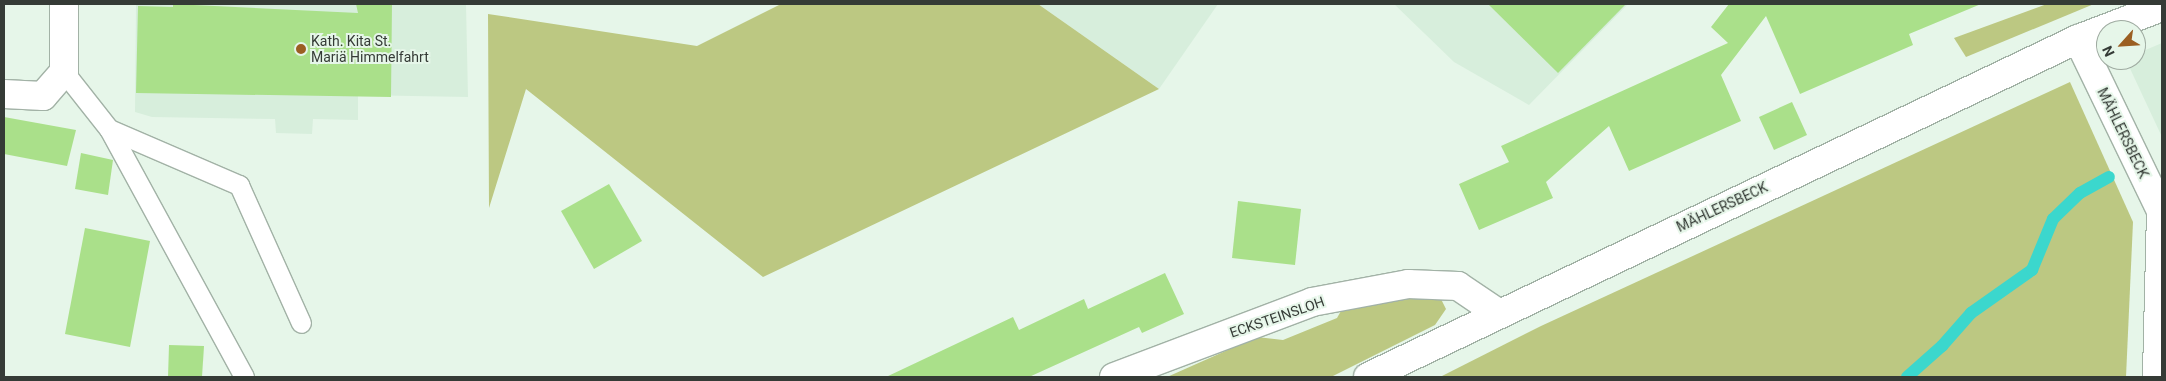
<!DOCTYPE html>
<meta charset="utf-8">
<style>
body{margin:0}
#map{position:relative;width:2166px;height:381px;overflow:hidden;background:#e6f6e9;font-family:Roboto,sans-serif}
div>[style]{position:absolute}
.built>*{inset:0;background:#d7eedc}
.green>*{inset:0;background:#bcc882}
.stream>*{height:12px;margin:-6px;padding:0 6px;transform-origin:6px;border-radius:6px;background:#3bd7cd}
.building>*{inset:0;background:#aae08a}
.roads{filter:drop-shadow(1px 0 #a2b2a6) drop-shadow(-1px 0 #a2b2a6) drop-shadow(0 1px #a2b2a6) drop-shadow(0 -1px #a2b2a6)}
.service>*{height:19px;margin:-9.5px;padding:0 9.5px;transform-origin:9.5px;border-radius:9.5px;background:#fff}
.minor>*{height:28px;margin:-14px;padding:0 14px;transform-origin:14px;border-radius:14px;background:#fff}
.dots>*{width:14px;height:14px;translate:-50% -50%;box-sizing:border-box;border:2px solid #e6f6e9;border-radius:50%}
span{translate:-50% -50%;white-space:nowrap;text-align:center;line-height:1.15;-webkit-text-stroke:4px #e6f6e9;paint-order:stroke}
.poi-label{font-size:14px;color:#353b36}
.left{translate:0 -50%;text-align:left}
.street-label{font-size:14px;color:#353b36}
.frame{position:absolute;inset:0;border:5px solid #353b36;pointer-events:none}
.north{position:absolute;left:2096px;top:20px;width:50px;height:50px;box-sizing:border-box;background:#e6f6e9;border:1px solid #9faba1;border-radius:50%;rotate:244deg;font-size:14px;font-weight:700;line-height:20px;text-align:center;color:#353b36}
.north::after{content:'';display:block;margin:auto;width:18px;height:22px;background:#9b5f22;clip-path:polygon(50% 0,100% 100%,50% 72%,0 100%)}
</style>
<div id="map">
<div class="built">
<div style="clip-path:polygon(136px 4px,466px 4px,468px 97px,358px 95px,358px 120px,313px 119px,312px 134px,276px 133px,275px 119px,152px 117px,135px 112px)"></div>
<div style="clip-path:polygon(1038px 4px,1218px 4px,1159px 89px)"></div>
<div style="clip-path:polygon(1394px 4px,1628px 4px,1529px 105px,1454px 62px)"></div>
<div style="clip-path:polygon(2162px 43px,2162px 137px,2126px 60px,2136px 60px,2136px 54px)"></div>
</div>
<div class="green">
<div style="clip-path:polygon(781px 4px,1038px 4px,1159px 89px,763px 277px,526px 89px,489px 208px,488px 14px,697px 46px)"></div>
<div style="clip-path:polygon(2047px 4px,2094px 4px,1966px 57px,1954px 38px)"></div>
<div style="clip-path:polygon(2070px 82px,2133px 222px,2126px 377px,1440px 377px,1541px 326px)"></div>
<div style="clip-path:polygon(1415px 295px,1440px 297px,1446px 309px,1435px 325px,1331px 377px,1167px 377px,1257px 337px,1283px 340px,1337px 318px,1346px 302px)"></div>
</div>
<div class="stream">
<div style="left:1907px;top:377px;width:47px;rotate:-41.5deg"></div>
<div style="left:1942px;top:346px;width:44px;rotate:-48.7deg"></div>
<div style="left:1971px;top:313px;width:75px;rotate:-35.2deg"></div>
<div style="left:2032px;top:270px;width:55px;rotate:-67.6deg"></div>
<div style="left:2053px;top:219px;width:37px;rotate:-44deg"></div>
<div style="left:2080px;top:193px;width:33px;rotate:-29deg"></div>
</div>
<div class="building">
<div style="clip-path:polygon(173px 4px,358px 13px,356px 4px,392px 4px,391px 97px,136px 93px,138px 6px,173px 7px)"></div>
<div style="clip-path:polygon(1488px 4px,1626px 4px,1558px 73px)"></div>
<div style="clip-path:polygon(1729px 4px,1981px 4px,1909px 34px,1913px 45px,1800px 94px,1766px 16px,1721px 75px,1741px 121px,1629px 171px,1609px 126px,1546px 182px,1553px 198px,1479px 230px,1459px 184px,1509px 162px,1501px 146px,1728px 43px,1711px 27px)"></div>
<div style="clip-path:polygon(1792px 102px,1807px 135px,1774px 150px,1759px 117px)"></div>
<div style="clip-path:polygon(4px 117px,76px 130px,67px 166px,4px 154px)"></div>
<div style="clip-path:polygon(81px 153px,113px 160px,108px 195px,75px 189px)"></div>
<div style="clip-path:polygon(609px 184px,642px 241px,594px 269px,561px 211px)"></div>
<div style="clip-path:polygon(1238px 201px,1301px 209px,1295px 265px,1232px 258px)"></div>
<div style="clip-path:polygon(85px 228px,150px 241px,130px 347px,65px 334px)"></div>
<div style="clip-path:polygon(1165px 273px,1184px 314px,1142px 333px,1139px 327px,1029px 377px,886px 377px,1013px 317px,1019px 330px,1084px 299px,1088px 309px)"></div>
<div style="clip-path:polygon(169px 345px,204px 346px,202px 377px,168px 377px)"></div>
</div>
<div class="roads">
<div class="service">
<div style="left:64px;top:72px;width:73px;rotate:51.7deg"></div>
<div style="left:109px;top:129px;width:282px;rotate:61.4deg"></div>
<div style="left:109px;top:129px;width:142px;rotate:23.3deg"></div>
<div style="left:239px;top:185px;width:151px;rotate:65.8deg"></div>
</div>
<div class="minor">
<div style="left:2078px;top:39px;width:191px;rotate:64.2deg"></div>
<div style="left:2161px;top:211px;width:166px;rotate:91.4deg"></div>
<div style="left:4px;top:94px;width:39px;rotate:3deg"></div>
<div style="left:43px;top:96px;width:32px;rotate:-49deg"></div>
<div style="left:64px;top:72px;width:68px;rotate:-90deg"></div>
<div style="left:1114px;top:377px;width:212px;rotate:-20.7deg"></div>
<div style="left:1312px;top:302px;width:98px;rotate:-10.6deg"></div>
<div style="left:1408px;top:284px;width:50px;rotate:2.3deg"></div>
<div style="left:1458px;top:286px;width:48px;rotate:34deg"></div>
<div style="left:1368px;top:377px;width:786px;rotate:-25.46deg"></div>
<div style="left:2078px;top:39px;width:90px;rotate:-20.9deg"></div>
</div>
</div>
<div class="dots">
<div style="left:301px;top:49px;background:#9b5f22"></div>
</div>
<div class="poi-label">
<span class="left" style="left:311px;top:49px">Kath. Kita St.<br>Mariä Himmelfahrt</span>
</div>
<div class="street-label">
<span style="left:2123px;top:133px;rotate:64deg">MÄHLERSBECK</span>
<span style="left:1722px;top:207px;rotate:-25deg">MÄHLERSBECK</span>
<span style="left:1277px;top:317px;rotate:-19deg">ECKSTEINSLOH</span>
</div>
<div class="frame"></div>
<div class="north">N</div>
</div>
